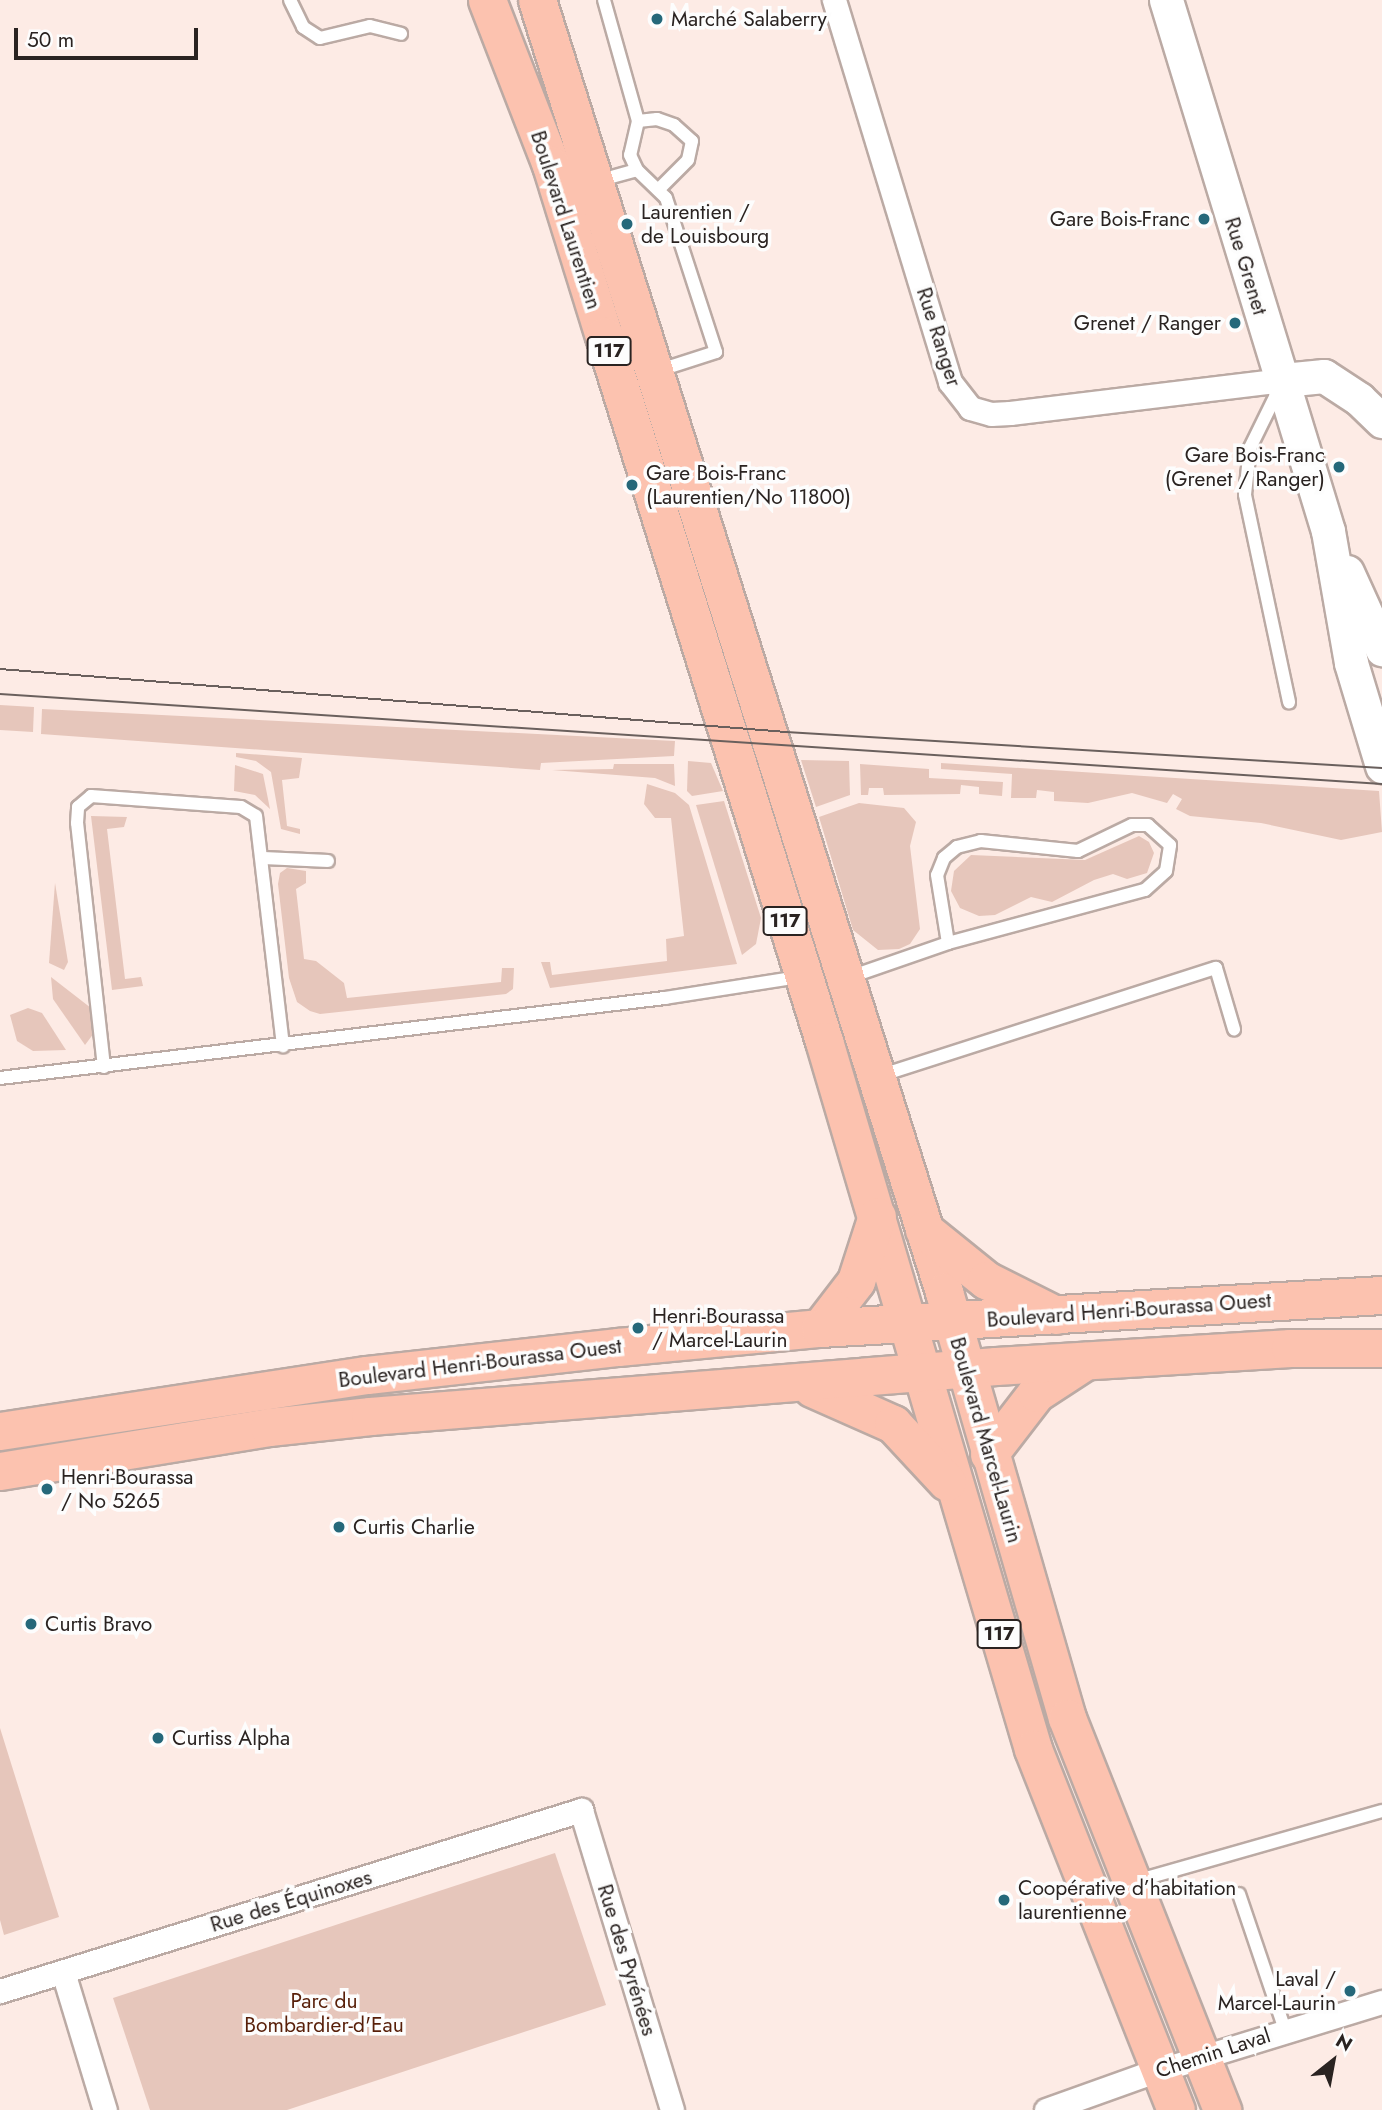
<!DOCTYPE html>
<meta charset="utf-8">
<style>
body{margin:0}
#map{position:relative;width:1382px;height:2110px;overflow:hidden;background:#fdebe5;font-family:Jost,sans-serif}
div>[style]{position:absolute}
.green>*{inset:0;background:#e6c6bb}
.roads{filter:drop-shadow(2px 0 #bbaaa4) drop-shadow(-2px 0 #bbaaa4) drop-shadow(0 2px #bbaaa4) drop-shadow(0 -2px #bbaaa4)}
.lane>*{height:12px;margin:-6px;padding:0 6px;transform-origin:6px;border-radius:6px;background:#fff}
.street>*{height:23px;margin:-11.5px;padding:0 11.5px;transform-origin:11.5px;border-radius:11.5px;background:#fff}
.secondary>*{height:33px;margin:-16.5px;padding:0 16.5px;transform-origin:16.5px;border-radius:16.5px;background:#fff}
.primary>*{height:37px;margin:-18.5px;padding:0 18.5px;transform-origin:18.5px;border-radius:18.5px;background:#fcc2af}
.tram>*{height:2px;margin:-1px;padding:0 1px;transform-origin:1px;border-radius:1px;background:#6a605d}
.dots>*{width:19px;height:19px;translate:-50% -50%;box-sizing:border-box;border:4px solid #fdfdfd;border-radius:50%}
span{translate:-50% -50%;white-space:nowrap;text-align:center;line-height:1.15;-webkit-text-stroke:7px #fdfdfd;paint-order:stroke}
.shield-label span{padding:2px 5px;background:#fdfdfd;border:2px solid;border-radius:5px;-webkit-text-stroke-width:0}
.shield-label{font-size:19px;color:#2a2321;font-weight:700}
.poi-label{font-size:21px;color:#2a2321}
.left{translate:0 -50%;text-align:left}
.right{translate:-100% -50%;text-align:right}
.street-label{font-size:21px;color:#2a2321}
.park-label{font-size:21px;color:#581f09}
.north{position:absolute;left:1298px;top:2026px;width:70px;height:70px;-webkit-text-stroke:5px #fdfdfd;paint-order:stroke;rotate:31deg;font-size:19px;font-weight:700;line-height:28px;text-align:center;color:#2a2321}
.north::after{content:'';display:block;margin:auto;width:24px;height:32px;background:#2a2321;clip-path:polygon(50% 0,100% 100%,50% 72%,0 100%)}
.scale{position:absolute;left:14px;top:28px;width:184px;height:32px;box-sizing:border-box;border:4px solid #2a2321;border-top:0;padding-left:9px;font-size:21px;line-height:24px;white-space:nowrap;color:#2a2321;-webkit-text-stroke:5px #fdfdfd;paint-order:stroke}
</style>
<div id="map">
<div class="green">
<div style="clip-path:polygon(0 705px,34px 707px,33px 732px,0 730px)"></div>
<div style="clip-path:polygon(42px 709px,675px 741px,674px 756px,541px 763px,540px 770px,41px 734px)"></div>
<div style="clip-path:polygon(236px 753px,302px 758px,299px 778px,282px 780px,287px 826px,300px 829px,300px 834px,281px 829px,271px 772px,256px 761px,236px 757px)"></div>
<div style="clip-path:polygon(801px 760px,849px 761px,850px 795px,816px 807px)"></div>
<div style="clip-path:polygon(688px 761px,711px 763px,723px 791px,692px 796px,687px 791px)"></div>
<div style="clip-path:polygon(941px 763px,1379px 791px,1382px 832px,1341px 840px,1261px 823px,1190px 816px,1176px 809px,1182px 799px,1173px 794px,1167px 803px,1132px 793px,1088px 803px,1054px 801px,1054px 792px,1037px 790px,1036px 798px,1011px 798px,1012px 774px,941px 769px)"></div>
<div style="clip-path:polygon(614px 764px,674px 764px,675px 786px,655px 778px,552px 770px,613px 769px)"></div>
<div style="clip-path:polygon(860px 764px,929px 769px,929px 778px,1003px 782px,1002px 796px,979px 794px,979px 787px,961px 785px,960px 794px,884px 795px,883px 788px,869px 788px,868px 795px,861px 795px)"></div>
<div style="clip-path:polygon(235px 765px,263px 774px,270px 809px,255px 795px,234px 791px)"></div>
<div style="clip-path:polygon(647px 784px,675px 793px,689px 805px,737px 964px,550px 988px,541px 962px,550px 962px,552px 975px,667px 961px,666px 939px,684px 936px,671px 818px,655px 818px,644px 804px)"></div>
<div style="clip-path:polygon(724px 801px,761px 918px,756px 944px,742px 955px,696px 805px)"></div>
<div style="clip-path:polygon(859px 803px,904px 808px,916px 822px,910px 846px,920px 929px,910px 944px,899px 949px,878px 950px,853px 930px,819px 817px)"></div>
<div style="clip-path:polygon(91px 816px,127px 817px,124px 827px,107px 829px,125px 979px,141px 977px,143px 986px,112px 990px)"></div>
<div style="clip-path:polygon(1139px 836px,1149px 842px,1154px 853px,1147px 873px,1127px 879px,1113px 874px,1094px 880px,1052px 902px,1031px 897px,995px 915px,979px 916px,960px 908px,951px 891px,954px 871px,971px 855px,1085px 860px)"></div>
<div style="clip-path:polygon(287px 868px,306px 871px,306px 883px,296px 889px,304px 959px,316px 961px,344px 983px,347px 998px,501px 982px,502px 968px,514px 968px,513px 989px,506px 994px,320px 1014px,310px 1011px,297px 1002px,289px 978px,278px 884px,280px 873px)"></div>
<div style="clip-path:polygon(55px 883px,68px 962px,64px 970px,49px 963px)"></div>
<div style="clip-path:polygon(51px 977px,91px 1008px,94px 1033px,85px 1045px,53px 999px)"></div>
<div style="clip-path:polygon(28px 1008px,42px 1013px,66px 1050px,33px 1051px,17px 1041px,10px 1015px)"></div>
<div style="clip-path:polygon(0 1728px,59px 1917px,4px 1935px,0 1920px)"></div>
<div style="clip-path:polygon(555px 1853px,606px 2005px,287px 2110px,150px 2110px,113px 1998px)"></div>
</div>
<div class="roads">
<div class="lane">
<div style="left:290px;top:0;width:30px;rotate:64deg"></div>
<div style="left:303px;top:27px;width:20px;rotate:33deg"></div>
<div style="left:320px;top:38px;width:51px;rotate:-13.5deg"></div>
<div style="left:370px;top:26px;width:32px;rotate:14deg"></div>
<div style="left:604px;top:0;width:126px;rotate:74.3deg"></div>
<div style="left:638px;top:121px;width:35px;rotate:103deg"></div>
<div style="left:630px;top:155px;width:17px;rotate:65deg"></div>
<div style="left:637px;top:170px;width:40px;rotate:44deg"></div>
<div style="left:666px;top:198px;width:162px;rotate:72deg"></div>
<div style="left:716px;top:352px;width:62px;rotate:162.1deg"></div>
<div style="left:638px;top:121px;width:19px;rotate:-6deg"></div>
<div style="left:657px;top:119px;width:18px;rotate:19deg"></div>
<div style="left:674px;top:125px;width:24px;rotate:42deg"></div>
<div style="left:692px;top:141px;width:19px;rotate:102deg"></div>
<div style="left:688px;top:160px;width:42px;rotate:135deg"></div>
<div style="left:597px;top:181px;width:41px;rotate:-15.4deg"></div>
<div style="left:1279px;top:389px;width:66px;rotate:116.2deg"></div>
<div style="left:1250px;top:448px;width:47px;rotate:96.1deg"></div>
<div style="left:1245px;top:495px;width:212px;rotate:78deg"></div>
<div style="left:264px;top:858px;width:64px;rotate:2.7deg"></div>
<div style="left:847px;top:978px;width:107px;rotate:-19.1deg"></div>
<div style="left:948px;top:943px;width:204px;rotate:-15.1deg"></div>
<div style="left:1145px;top:890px;width:28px;rotate:-42deg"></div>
<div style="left:1166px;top:871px;width:26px;rotate:-81deg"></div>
<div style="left:1170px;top:845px;width:30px;rotate:-138deg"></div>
<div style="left:1148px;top:825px;width:16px;rotate:180deg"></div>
<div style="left:1132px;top:825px;width:60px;rotate:154.3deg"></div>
<div style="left:1078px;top:851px;width:98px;rotate:-174.1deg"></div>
<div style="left:981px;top:841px;width:25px;rotate:166deg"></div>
<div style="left:957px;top:847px;width:17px;rotate:140deg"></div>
<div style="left:944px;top:858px;width:18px;rotate:112deg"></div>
<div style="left:937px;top:875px;width:69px;rotate:80.8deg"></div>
<div style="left:104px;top:1067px;width:245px;rotate:-96.3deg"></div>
<div style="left:77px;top:823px;width:16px;rotate:-86deg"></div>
<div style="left:78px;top:807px;width:17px;rotate:-40deg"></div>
<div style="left:91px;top:796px;width:150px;rotate:4.2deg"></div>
<div style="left:241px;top:807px;width:17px;rotate:31deg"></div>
<div style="left:256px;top:816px;width:232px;rotate:83.3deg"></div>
<div style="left:879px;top:1076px;width:354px;rotate:-17.8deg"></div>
<div style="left:1216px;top:968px;width:64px;rotate:73.6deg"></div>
<div style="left:0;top:1078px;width:670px;rotate:-6.86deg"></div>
<div style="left:665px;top:998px;width:136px;rotate:-8.9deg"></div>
<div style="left:1136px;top:1881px;width:256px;rotate:-15.9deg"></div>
<div style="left:1239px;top:1894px;width:144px;rotate:71.3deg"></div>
</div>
<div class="street">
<div style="left:834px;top:0;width:399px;rotate:73.1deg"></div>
<div style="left:950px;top:382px;width:33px;rotate:52deg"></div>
<div style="left:970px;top:408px;width:22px;rotate:16deg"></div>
<div style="left:991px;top:414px;width:19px;rotate:-3deg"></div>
<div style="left:1010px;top:413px;width:275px;rotate:-6.9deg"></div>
<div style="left:63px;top:1972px;width:144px;rotate:73.1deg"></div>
<div style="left:0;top:1991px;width:609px;rotate:-17.3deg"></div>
<div style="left:581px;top:1810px;width:313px;rotate:73.1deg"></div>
<div style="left:1046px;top:2110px;width:104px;rotate:-19.7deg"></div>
<div style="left:1144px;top:2075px;width:249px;rotate:-17.1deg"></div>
</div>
<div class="secondary">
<div style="left:1166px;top:0;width:555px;rotate:73.03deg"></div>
<div style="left:1328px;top:531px;width:134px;rotate:80.1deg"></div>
<div style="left:1351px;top:663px;width:108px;rotate:73.2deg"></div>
<div style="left:1283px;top:380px;width:41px;rotate:-5.6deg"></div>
<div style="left:1324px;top:376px;width:42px;rotate:33.3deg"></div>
<div style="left:1359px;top:399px;width:32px;rotate:44deg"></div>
<div style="left:1347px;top:572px;width:85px;rotate:65.6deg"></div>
</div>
<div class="primary">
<div style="left:487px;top:0;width:177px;rotate:68.8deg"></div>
<div style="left:551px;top:165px;width:179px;rotate:72.8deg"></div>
<div style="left:604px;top:336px;width:739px;rotate:72.67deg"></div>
<div style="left:824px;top:1041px;width:738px;rotate:73.55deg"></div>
<div style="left:1033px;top:1749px;width:388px;rotate:68.4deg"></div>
<div style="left:537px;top:0;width:1355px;rotate:72.51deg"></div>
<div style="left:944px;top:1292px;width:443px;rotate:73.9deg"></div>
<div style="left:1067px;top:1718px;width:422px;rotate:68.4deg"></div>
<div style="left:924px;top:1230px;width:80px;rotate:38.9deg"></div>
<div style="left:986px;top:1280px;width:78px;rotate:26.6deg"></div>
<div style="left:820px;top:1328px;width:59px;rotate:-52.5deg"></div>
<div style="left:856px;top:1281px;width:68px;rotate:-72.1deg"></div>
<div style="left:812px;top:1388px;width:89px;rotate:24deg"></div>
<div style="left:893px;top:1424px;width:79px;rotate:47deg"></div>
<div style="left:0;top:1431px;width:371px;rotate:-8.7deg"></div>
<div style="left:367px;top:1375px;width:253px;rotate:-6.4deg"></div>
<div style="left:618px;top:1347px;width:203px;rotate:-5.4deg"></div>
<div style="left:820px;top:1328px;width:563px;rotate:-3.36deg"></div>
<div style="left:989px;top:1454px;width:77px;rotate:-52.4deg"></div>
<div style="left:1036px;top:1393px;width:59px;rotate:-33.1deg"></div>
<div style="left:0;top:1471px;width:273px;rotate:-9.3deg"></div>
<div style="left:269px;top:1427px;width:102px;rotate:-6.2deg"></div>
<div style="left:370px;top:1416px;width:628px;rotate:-4.57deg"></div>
<div style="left:996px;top:1366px;width:295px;rotate:-3.5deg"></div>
<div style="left:1290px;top:1348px;width:92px"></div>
</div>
</div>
<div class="tram">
<div style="left:0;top:669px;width:789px;rotate:4.58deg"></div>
<div style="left:786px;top:732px;width:597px;rotate:3.46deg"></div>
<div style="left:0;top:694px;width:1385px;rotate:3.73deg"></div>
</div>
<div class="dots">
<div style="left:657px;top:19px;background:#25687a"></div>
<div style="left:1204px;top:219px;background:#25687a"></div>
<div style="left:627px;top:224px;background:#25687a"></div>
<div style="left:1235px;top:323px;background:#25687a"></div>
<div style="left:1339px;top:467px;background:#25687a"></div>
<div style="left:632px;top:485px;background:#25687a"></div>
<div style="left:638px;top:1328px;background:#25687a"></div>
<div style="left:47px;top:1489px;background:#25687a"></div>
<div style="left:339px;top:1527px;background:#25687a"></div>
<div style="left:31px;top:1624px;background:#25687a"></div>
<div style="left:158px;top:1738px;background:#25687a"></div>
<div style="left:1004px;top:1900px;background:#25687a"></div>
<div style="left:1350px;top:1991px;background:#25687a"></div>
</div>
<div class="shield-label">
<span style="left:609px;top:351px">117</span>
<span style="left:785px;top:921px">117</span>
<span style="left:999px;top:1634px">117</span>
</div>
<div class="poi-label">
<span class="left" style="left:671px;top:19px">Marché Salaberry</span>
<span class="left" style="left:641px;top:224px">Laurentien /<br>de Louisbourg</span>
<span class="right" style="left:1190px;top:219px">Gare Bois-Franc</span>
<span class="right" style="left:1221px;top:323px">Grenet / Ranger</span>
<span class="right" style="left:1325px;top:467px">Gare Bois-Franc<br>(Grenet / Ranger)</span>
<span class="left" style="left:646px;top:485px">Gare Bois-Franc<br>(Laurentien/No 11800)</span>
<span class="left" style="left:652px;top:1328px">Henri-Bourassa<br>/ Marcel-Laurin</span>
<span class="left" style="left:61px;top:1489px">Henri-Bourassa<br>/ No 5265</span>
<span class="left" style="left:353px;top:1527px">Curtis Charlie</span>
<span class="left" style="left:45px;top:1624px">Curtis Bravo</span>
<span class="left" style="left:172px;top:1738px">Curtiss Alpha</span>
<span class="left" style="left:1018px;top:1900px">Coopérative d’habitation<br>laurentienne</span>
<span class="right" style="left:1336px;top:1991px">Laval /<br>Marcel-Laurin</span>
</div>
<div class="street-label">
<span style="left:566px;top:220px;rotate:72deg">Boulevard Laurentien</span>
<span style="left:1246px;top:266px;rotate:73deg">Rue Grenet</span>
<span style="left:939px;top:337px;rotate:72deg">Rue Ranger</span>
<span style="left:1129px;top:1310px;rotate:-4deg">Boulevard Henri-Bourassa Ouest</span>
<span style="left:480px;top:1363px;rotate:-7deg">Boulevard Henri-Bourassa Ouest</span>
<span style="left:986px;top:1440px;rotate:74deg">Boulevard Marcel-Laurin</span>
<span style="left:291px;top:1901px;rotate:-17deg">Rue des Équinoxes</span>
<span style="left:627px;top:1960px;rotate:73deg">Rue des Pyrénées</span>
<span style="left:1213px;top:2053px;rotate:-18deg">Chemin Laval</span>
</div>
<div class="park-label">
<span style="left:324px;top:2013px">Parc du<br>Bombardier-d'Eau</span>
</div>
<div class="north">N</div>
<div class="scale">50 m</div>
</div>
